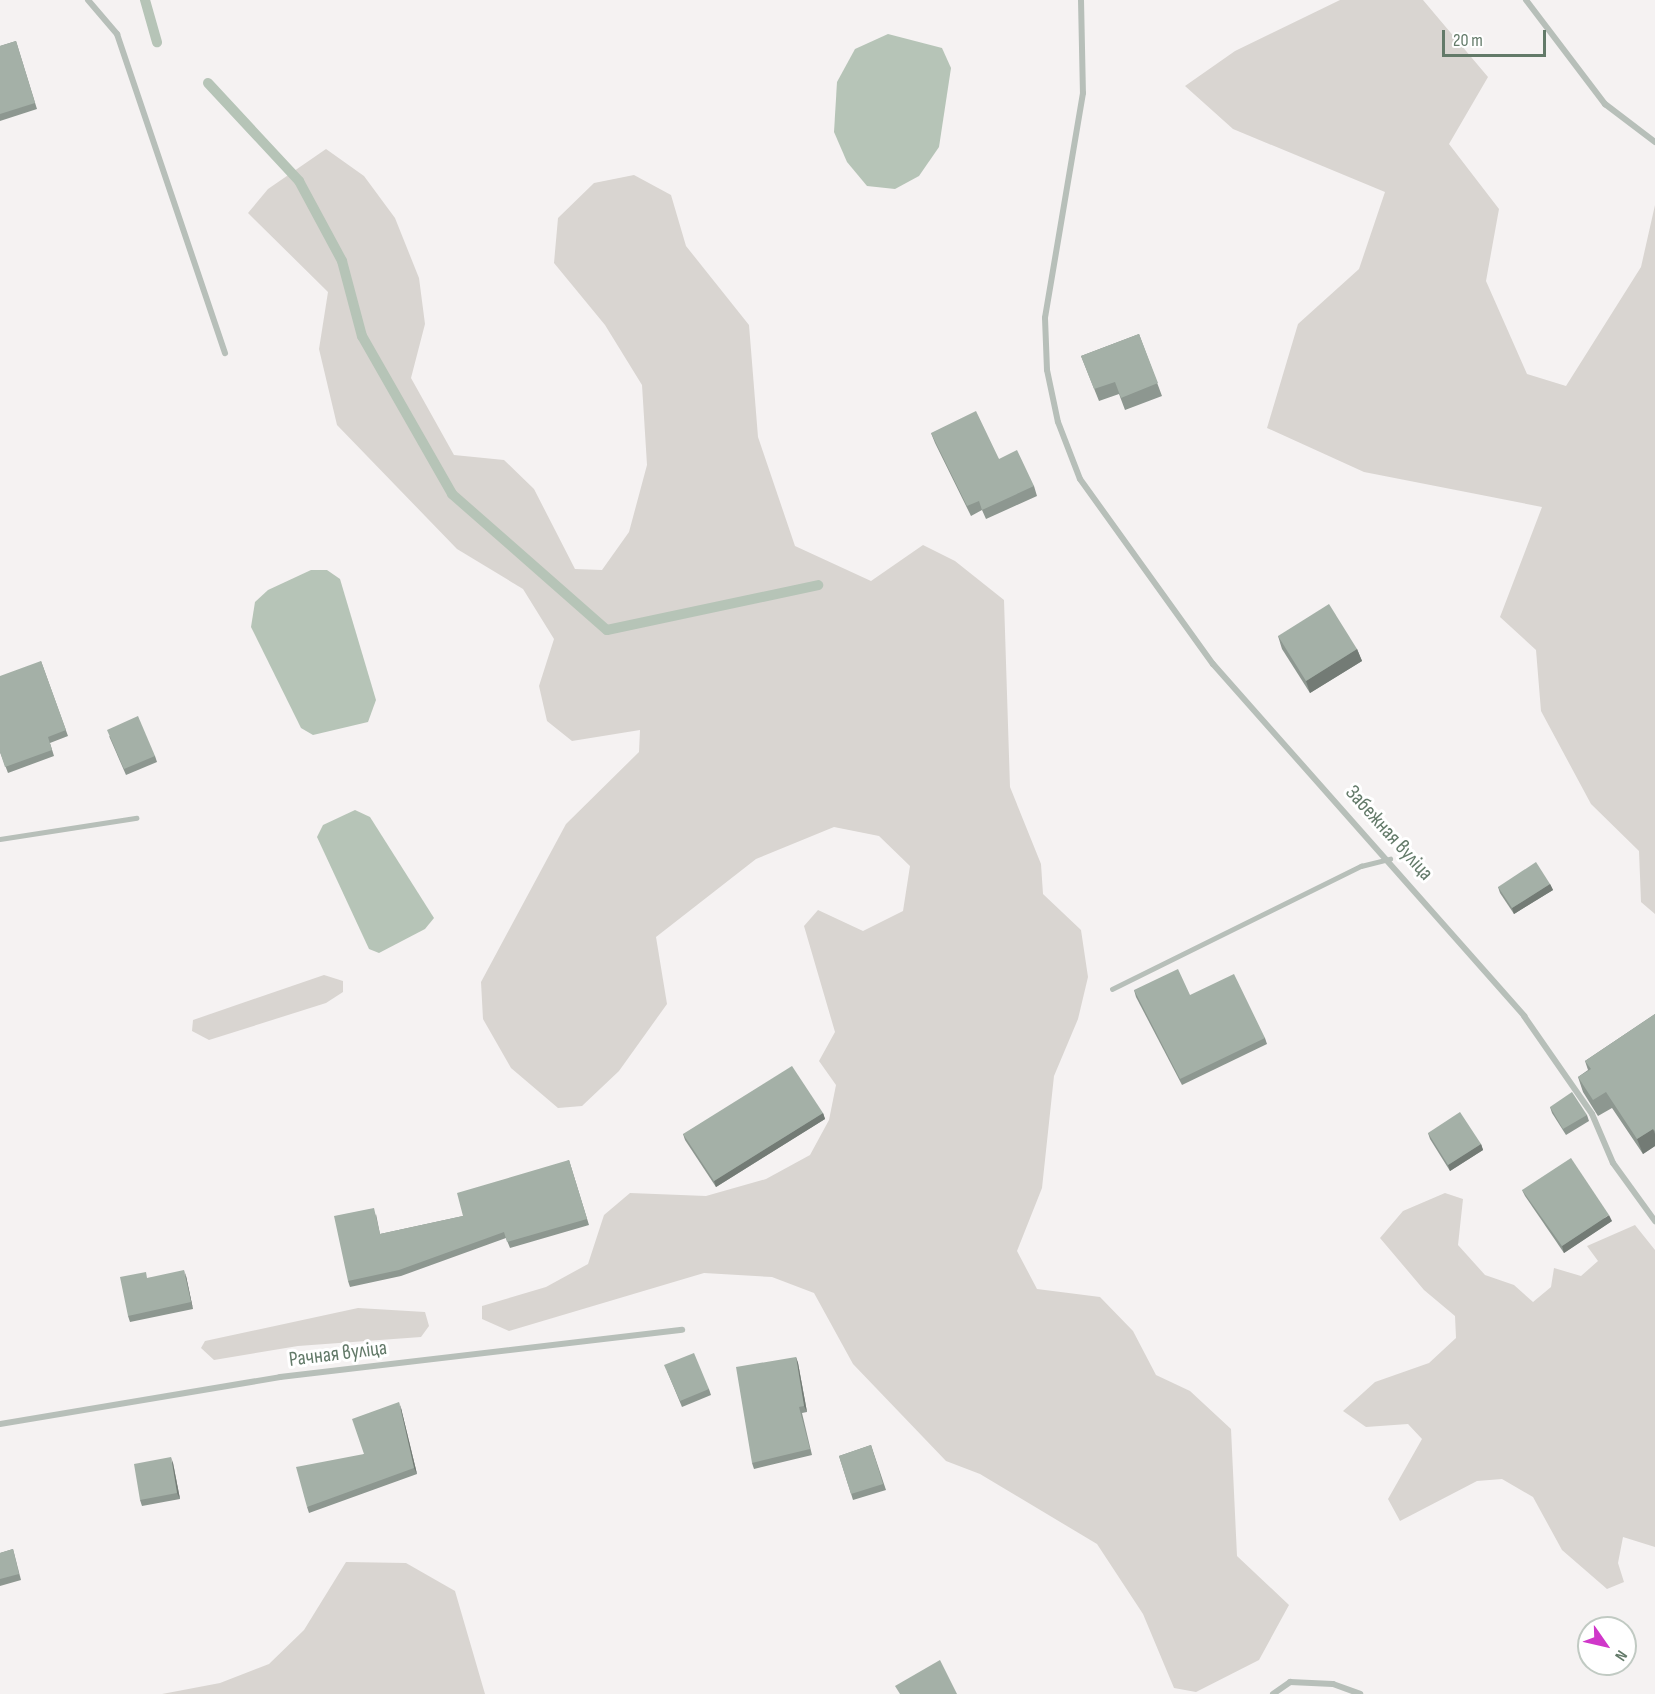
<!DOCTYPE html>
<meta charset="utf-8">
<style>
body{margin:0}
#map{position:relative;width:1655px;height:1694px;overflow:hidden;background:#f5f2f2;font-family:"Sofia Sans Condensed",sans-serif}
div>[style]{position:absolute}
.green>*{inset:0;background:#d9d5d1}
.water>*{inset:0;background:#b6c4b7}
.stream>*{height:10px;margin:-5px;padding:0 5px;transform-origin:5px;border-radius:5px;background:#b6c4b7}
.service>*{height:4.5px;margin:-2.25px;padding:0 2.25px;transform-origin:2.25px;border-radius:2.25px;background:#b7bfb9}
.minor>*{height:6px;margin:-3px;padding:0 3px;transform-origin:3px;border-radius:3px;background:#b7bfb9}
.wall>*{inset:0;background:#8d9790}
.shaded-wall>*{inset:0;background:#737b75}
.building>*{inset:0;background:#a4b0a7}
span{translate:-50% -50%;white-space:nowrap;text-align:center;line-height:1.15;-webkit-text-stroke:6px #fff;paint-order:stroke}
.street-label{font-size:21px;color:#637a69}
.north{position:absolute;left:1577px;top:1616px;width:60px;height:60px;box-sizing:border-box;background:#fff;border:2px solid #c1cac3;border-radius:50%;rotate:124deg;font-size:16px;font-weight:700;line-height:24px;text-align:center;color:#637a69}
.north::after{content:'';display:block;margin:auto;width:21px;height:27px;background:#d037c9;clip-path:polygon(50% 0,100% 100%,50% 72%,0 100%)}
.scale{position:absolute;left:1442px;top:30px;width:104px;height:27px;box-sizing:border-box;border:3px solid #637a69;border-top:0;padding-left:8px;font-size:18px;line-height:21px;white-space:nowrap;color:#637a69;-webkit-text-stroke:4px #fff;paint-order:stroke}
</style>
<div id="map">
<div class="green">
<div style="clip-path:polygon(1340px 0,1423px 0,1488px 77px,1449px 144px,1499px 209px,1486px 281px,1527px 374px,1566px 386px,1641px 267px,1655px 205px,1655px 914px,1641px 902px,1639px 851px,1591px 804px,1541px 711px,1536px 650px,1500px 617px,1542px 507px,1364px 472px,1267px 428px,1298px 324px,1359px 269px,1385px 192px,1233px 129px,1185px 86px,1235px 51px)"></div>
<div style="clip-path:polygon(326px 149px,364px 176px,395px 218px,419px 278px,425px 324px,411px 378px,454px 455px,504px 460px,534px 489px,575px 569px,602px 570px,629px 532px,647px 465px,642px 385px,605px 325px,554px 263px,558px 218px,594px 183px,634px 175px,671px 195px,686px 246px,749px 325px,758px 437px,795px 546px,871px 581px,923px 545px,955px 561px,1004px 600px,1010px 787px,1041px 864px,1043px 894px,1081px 930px,1088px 977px,1078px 1019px,1054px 1076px,1042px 1188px,1017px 1251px,1037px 1289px,1100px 1297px,1133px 1331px,1156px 1375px,1190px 1391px,1231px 1429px,1237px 1556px,1289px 1605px,1259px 1660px,1196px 1692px,1174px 1688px,1143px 1614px,1097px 1544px,980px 1474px,946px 1461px,853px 1364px,814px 1293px,772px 1277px,704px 1273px,509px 1331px,482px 1319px,482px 1306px,546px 1287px,588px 1264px,604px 1215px,630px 1193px,706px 1196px,766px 1179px,810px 1155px,829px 1120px,836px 1085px,819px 1061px,835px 1032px,804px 926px,818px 910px,863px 931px,903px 911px,910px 866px,879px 836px,834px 827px,756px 859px,656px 937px,667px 1004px,619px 1071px,582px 1106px,558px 1108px,511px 1068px,483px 1019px,481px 982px,566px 824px,639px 752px,640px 730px,572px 741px,547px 721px,539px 686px,554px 639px,523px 589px,457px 549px,337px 425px,319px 349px,328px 292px,248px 213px,268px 189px)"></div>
<div style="clip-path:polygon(324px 975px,343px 981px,343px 992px,326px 1003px,209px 1040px,192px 1031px,193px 1020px)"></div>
<div style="clip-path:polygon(1445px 1193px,1463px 1199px,1458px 1245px,1485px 1275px,1514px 1285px,1533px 1302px,1551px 1287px,1554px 1268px,1581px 1276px,1598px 1261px,1587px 1246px,1635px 1225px,1655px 1250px,1655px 1547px,1623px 1537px,1618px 1563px,1624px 1582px,1607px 1589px,1562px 1550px,1533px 1497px,1502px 1479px,1477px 1481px,1400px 1521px,1388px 1499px,1422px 1439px,1408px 1424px,1366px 1427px,1343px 1411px,1375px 1382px,1429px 1363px,1456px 1338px,1455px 1316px,1424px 1290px,1380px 1238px,1403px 1211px)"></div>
<div style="clip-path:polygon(358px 1308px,425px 1312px,429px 1326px,421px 1337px,298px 1346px,214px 1360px,201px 1348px,205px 1341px)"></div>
<div style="clip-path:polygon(346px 1562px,406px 1563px,455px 1591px,485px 1694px,162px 1694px,220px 1683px,269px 1664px,304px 1630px)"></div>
</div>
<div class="water">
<div style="clip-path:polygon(888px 34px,942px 48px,951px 68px,939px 147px,919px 176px,895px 189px,867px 186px,847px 162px,834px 132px,837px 82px,855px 49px)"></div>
<div style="clip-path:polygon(311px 570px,327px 570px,340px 579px,376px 700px,368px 722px,313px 735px,301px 728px,251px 627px,255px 602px,268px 590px)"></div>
<div style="clip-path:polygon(355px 810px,370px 817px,434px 918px,425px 929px,379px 953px,369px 949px,317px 837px,323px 825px)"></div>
</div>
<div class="stream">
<div style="left:145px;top:0;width:44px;rotate:74.1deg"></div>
<div style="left:208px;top:83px;width:134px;rotate:47.1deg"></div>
<div style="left:299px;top:181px;width:91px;rotate:61.7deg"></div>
<div style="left:342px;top:261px;width:78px;rotate:75.1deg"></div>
<div style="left:362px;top:336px;width:182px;rotate:60.3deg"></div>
<div style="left:452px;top:494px;width:206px;rotate:41.3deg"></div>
<div style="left:607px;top:630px;width:216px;rotate:-12deg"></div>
</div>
<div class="service">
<div style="left:0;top:839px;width:138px;rotate:-8.8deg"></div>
<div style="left:1112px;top:989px;width:278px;rotate:-26.3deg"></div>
<div style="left:1361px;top:866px;width:30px;rotate:-14deg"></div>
</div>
<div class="minor">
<div style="left:88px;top:0;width:45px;rotate:49.5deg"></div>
<div style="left:117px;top:34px;width:337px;rotate:71.3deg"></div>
<div style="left:1081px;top:0;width:93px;rotate:88.8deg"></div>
<div style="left:1083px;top:93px;width:228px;rotate:99.6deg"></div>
<div style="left:1045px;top:318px;width:52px;rotate:87.8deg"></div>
<div style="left:1047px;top:370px;width:53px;rotate:78.1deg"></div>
<div style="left:1058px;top:422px;width:61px;rotate:68.9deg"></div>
<div style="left:1080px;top:479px;width:228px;rotate:54.3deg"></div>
<div style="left:1213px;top:664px;width:470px;rotate:48.5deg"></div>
<div style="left:1524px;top:1016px;width:119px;rotate:55.2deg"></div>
<div style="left:1592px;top:1114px;width:53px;rotate:66.8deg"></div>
<div style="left:1613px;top:1163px;width:72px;rotate:54.1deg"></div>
<div style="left:1526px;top:0;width:131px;rotate:52.8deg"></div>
<div style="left:1605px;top:104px;width:63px;rotate:37.2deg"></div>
<div style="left:0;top:1424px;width:284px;rotate:-9.5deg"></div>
<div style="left:280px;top:1377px;width:405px;rotate:-6.7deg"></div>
<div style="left:1273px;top:1694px;width:21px;rotate:-35deg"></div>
<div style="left:1290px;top:1682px;width:43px;rotate:2.7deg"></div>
<div style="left:1333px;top:1684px;width:29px;rotate:20deg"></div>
</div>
<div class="wall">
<div style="clip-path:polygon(16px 41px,37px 109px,0 121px,0 46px)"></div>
<div style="clip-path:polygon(1139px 334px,1162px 396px,1125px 410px,1119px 394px,1099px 401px,1081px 356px)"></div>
<div style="clip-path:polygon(931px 433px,999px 459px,1034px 486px,1037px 496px,986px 519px,982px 510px,971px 516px,935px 443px)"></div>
<div style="clip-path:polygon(1278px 636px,1357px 649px,1362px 661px,1310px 693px,1282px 649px)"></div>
<div style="clip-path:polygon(41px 661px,68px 736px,50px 743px,54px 756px,8px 773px,0 752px)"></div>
<div style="clip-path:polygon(109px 736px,155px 756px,157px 762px,126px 775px)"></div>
<div style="clip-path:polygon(1550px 884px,1553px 890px,1514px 914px,1500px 893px,1498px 887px)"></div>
<div style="clip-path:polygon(1134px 990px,1190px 995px,1265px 1038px,1267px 1044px,1182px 1085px,1136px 997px)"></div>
<div style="clip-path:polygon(1655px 1014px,1655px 1146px,1643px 1154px,1612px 1108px,1598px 1116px,1583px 1092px,1578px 1077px,1588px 1070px,1585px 1061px)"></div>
<div style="clip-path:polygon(1550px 1107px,1587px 1115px,1589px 1121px,1566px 1135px,1552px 1113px)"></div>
<div style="clip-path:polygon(823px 1113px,825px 1119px,716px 1187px,685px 1140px,683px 1134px)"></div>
<div style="clip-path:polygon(1428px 1133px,1481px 1144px,1483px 1150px,1450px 1171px,1430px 1139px)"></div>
<div style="clip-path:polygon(569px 1160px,589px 1225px,510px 1248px,506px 1238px,401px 1276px,350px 1287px,348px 1281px,376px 1214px,380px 1234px,463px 1216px)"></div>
<div style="clip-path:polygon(1522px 1190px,1612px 1221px,1564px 1253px,1525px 1196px)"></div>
<div style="clip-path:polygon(186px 1276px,193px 1309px,130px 1322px,128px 1316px,148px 1278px)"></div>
<div style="clip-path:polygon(796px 1357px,798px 1363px,807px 1412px,802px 1413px,812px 1455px,754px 1469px,752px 1463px)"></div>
<div style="clip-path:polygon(667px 1371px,709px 1389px,711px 1395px,682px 1407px)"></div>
<div style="clip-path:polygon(401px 1408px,417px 1474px,309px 1513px,307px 1507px,364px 1454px)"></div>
<div style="clip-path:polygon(871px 1445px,886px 1490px,853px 1500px,839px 1456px)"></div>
<div style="clip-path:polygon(173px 1463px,180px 1499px,142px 1506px,140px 1500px)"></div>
<div style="clip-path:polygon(13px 1549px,21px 1580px,0 1586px,0 1553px)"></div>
</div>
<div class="shaded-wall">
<div style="clip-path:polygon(1357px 649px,1362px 661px,1310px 693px,1306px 681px)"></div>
<div style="clip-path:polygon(1550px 884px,1553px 890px,1514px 914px,1512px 908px)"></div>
<div style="clip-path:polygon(823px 1113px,825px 1119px,716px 1187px,714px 1181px)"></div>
<div style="clip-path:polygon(1653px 1129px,1655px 1134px,1655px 1146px,1643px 1154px,1637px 1139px)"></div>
<div style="clip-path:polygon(1481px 1144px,1483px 1150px,1450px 1171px,1448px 1165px)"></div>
<div style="clip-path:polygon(1609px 1215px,1612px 1221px,1564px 1253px,1562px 1246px)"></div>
<div style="clip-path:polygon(184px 1270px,186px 1276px,193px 1309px,191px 1302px)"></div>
<div style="clip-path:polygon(796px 1357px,798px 1363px,807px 1412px,804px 1406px)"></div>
<div style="clip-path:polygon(399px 1402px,401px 1408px,417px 1474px,414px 1468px)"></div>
<div style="clip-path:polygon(171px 1457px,173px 1463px,180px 1499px,177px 1493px)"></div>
</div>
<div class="building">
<div style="clip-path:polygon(16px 41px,35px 103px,0 114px,0 46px)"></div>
<div style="clip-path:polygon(1139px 334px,1158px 383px,1121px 398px,1115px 382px,1094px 389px,1081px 356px)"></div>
<div style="clip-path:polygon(976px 411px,999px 459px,1017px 450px,1034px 486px,982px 510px,979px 501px,967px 506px,931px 433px)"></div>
<div style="clip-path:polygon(1329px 604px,1357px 649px,1306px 681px,1278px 636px)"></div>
<div style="clip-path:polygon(41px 661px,66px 730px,48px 737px,52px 750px,5px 767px,0 752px,0 676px)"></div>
<div style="clip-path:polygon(138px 716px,155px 756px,124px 769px,107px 730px)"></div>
<div style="clip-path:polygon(1536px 862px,1550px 884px,1512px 908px,1498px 887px)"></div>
<div style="clip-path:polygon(1178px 969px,1190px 995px,1234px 974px,1265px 1038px,1180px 1079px,1134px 990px)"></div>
<div style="clip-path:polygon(1655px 1014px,1655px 1131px,1653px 1129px,1637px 1139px,1606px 1092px,1593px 1100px,1578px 1077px,1591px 1069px,1585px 1061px)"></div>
<div style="clip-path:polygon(792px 1066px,823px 1113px,714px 1181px,683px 1134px)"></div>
<div style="clip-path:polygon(1572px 1092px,1587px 1115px,1563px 1129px,1550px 1107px)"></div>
<div style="clip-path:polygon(1460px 1112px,1481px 1144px,1448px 1165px,1428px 1133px)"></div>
<div style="clip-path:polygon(1571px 1158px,1609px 1215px,1562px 1246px,1522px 1190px)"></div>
<div style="clip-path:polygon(569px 1160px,587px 1219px,507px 1242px,504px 1232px,399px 1270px,348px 1281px,334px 1216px,374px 1208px,380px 1234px,463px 1216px,457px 1193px)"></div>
<div style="clip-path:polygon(184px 1270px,191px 1302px,128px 1316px,120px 1277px,146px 1272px,147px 1278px)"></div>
<div style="clip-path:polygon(694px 1353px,709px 1389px,680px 1401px,664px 1365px)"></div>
<div style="clip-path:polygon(796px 1357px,804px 1406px,799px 1407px,810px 1449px,752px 1463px,736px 1367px)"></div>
<div style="clip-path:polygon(399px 1402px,414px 1468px,307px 1507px,296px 1467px,364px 1454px,352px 1419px)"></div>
<div style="clip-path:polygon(871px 1445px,883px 1484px,851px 1494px,839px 1456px)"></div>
<div style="clip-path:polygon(171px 1457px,177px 1493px,140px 1500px,134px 1464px)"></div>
<div style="clip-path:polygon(13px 1549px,19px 1574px,0 1579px,0 1553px)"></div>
<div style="clip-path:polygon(940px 1660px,957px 1694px,900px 1694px,895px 1686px)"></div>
</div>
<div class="street-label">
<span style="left:1389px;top:833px;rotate:48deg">Забежная вуліца</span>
<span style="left:338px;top:1354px;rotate:-7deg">Рачная вуліца</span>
</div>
<div class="north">N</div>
<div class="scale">20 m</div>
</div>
